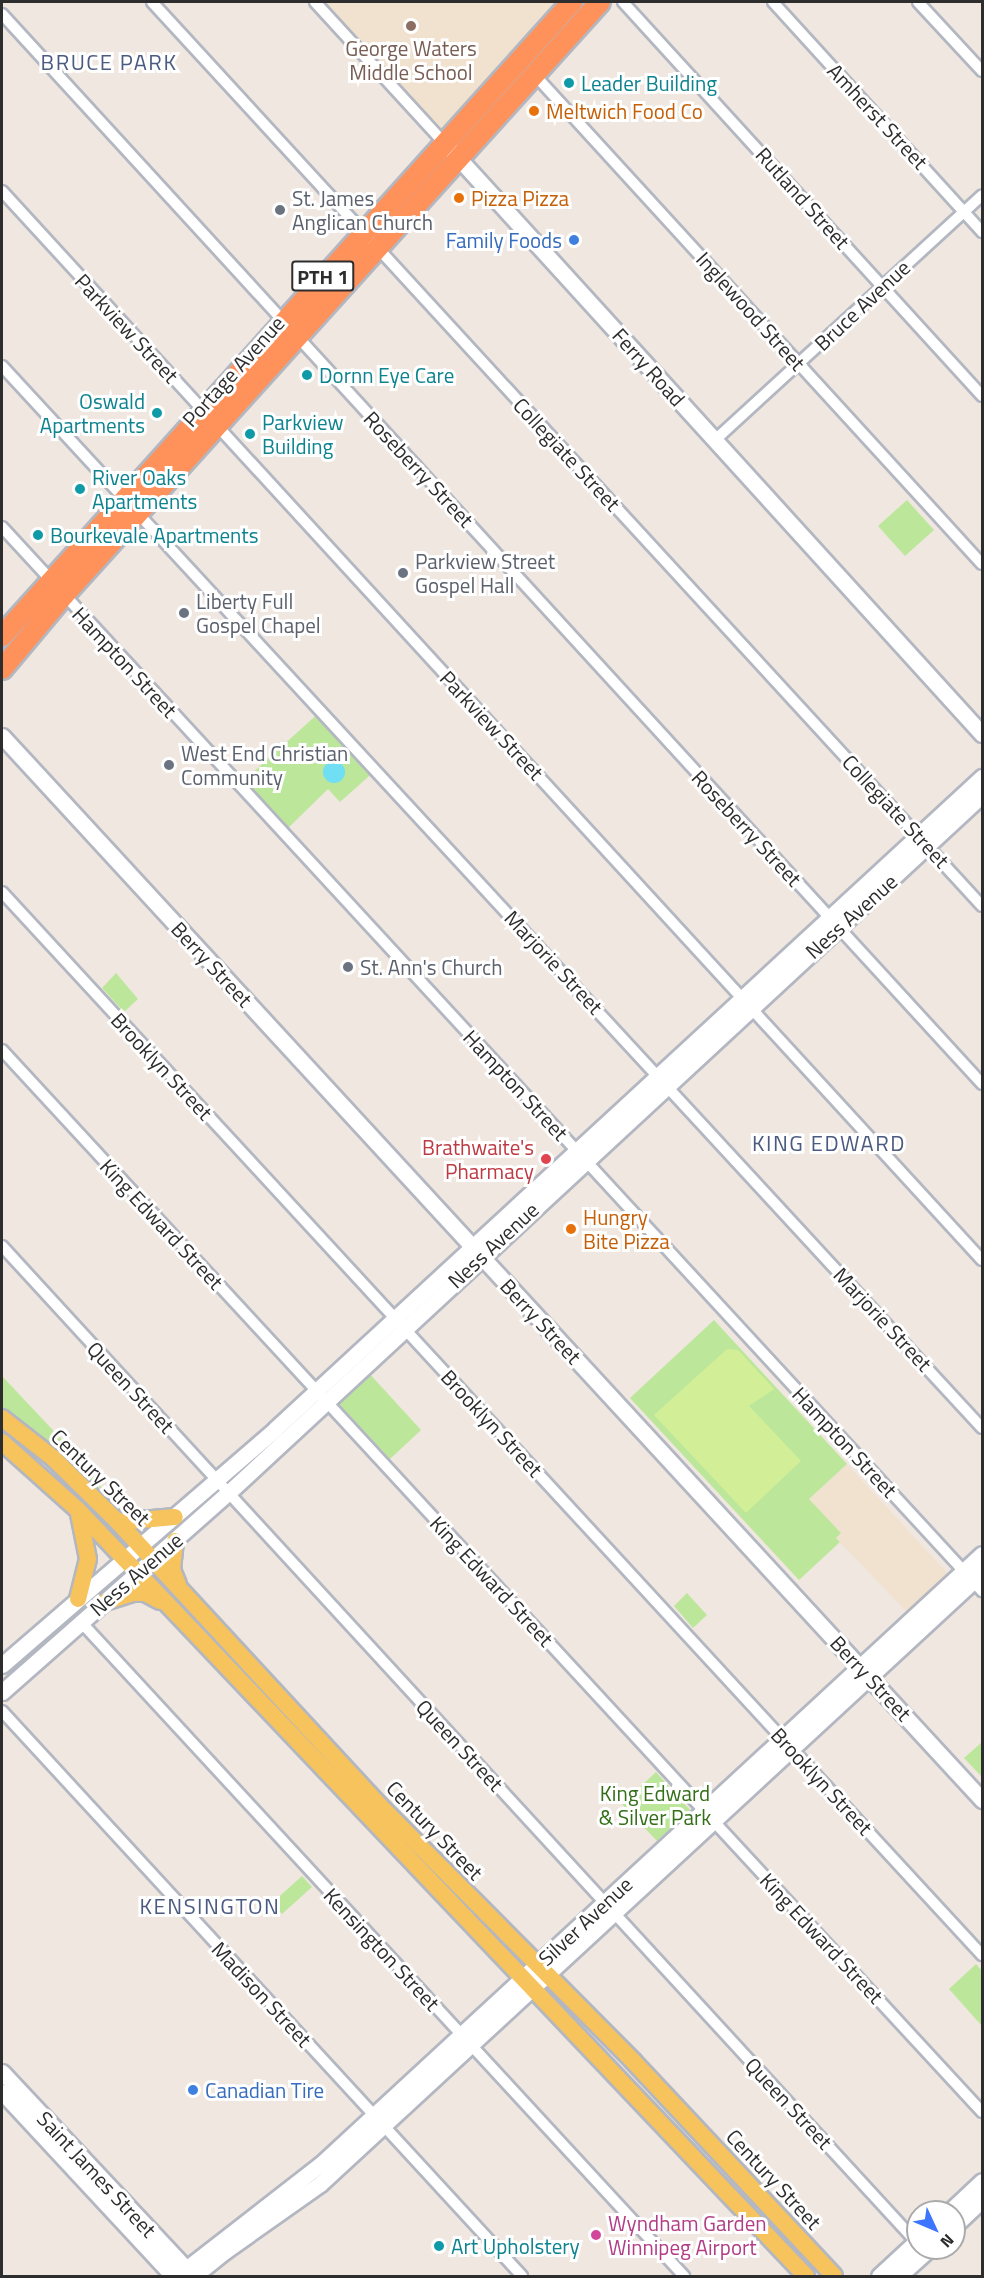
<!DOCTYPE html>
<style>
body{margin:0}
#map{position:relative;width:984px;height:2278px;overflow:hidden;background:#efe7e0;font-family:"Titillium Web",sans-serif}
div>[style]{position:absolute}
.education>*{inset:0;background:#f1e2cf}
.green>*{inset:0;background:#bce79b}
.pitch>*{inset:0;background:#d2ee96}
.water>*{inset:0;background:#70def3}
.round{border-radius:50%}
.roads{filter:drop-shadow(2px 0 #b3b7c1) drop-shadow(-2px 0 #b3b7c1) drop-shadow(0 2px #b3b7c1) drop-shadow(0 -2px #b3b7c1)}
.street>*{height:10px;margin:-5px;padding:0 5px;transform-origin:5px;border-radius:5px;background:#fff}
.secondary>*{height:15px;margin:-7.5px;padding:0 7.5px;transform-origin:7.5px;border-radius:7.5px;background:#fff}
.primary>*{height:16px;margin:-8px;padding:0 8px;transform-origin:8px;border-radius:8px;background:#f6c35d}
.highway>*{height:20px;margin:-10px;padding:0 10px;transform-origin:10px;border-radius:10px;background:#ff915a}
.dots>*{width:16px;height:16px;translate:-50% -50%;box-sizing:border-box;border:3px solid #fff;border-radius:50%}
span{translate:-50% -50%;white-space:nowrap;text-align:center;line-height:1.15;-webkit-text-stroke:6px #fff;paint-order:stroke}
.shield-label span{padding:2px 4px;background:#fff;border:2px solid;border-radius:4px;-webkit-text-stroke-width:0}
.shield-label{font-size:20px;color:#2d2d2d;font-weight:700}
.education-label{font-size:21px;color:#785e54}
.culture-label{font-size:21px;color:#0d838f}
.left{translate:0 -50%;text-align:left}
.right{translate:-100% -50%;text-align:right}
.food-label{font-size:21px;color:#c56008}
.street-label{font-size:21px;color:#2d2d2d}
.worship-label{font-size:21px;color:#5b616d}
.shop-label{font-size:21px;color:#366cbe}
.health-label{font-size:21px;color:#be3a42}
.park-label{font-size:21px;color:#336f18}
.hotel-label{font-size:21px;color:#b23c85}
.neighbourhood-label{font-size:22px;color:#4b5a80;letter-spacing:1.5px}
.frame{position:absolute;inset:0;border:3px solid #2d2d2d;pointer-events:none}
.north{position:absolute;left:906px;top:2200px;width:60px;height:60px;box-sizing:border-box;background:#fff;border:2px solid #ababab;border-radius:50%;rotate:134deg;font-size:16px;font-weight:700;line-height:24px;text-align:center;color:#2d2d2d}
.north::after{content:'';display:block;margin:auto;width:21px;height:27px;background:#3c75ff;clip-path:polygon(50% 0,100% 100%,50% 72%,0 100%)}
</style>
<div id="map">
<div class="education">
<div style="clip-path:polygon(315px 2px,571px 2px,444px 143px)"></div>
<div style="clip-path:polygon(847px 1464px,948px 1574px,907px 1612px,836px 1538px,841px 1533px,809px 1499px)"></div>
</div>
<div class="green">
<div style="clip-path:polygon(907px 500px,934px 530px,905px 556px,878px 526px)"></div>
<div style="clip-path:polygon(322px 710px,377px 769px,340px 802px,328px 789px,283px 833px,239px 785px)"></div>
<div style="clip-path:polygon(116px 973px,138px 999px,124px 1012px,102px 988px)"></div>
<div style="clip-path:polygon(714px 1320px,847px 1464px,809px 1499px,841px 1533px,836px 1538px,840px 1542px,799px 1580px,630px 1398px)"></div>
<div style="clip-path:polygon(367px 1371px,421px 1430px,390px 1459px,335px 1400px)"></div>
<div style="clip-path:polygon(2px 1376px,97px 1477px,102px 1490px,2px 1408px)"></div>
<div style="clip-path:polygon(687px 1593px,707px 1615px,693px 1628px,674px 1606px)"></div>
<div style="clip-path:polygon(981px 1743px,982px 1745px,982px 1777px,964px 1758px)"></div>
<div style="clip-path:polygon(656px 1772px,690px 1810px,657px 1841px,622px 1804px)"></div>
<div style="clip-path:polygon(302px 1876px,312px 1887px,282px 1914px,272px 1903px)"></div>
<div style="clip-path:polygon(976px 1964px,982px 1971px,982px 2026px,949px 1989px)"></div>
</div>
<div class="pitch">
<div style="clip-path:polygon(727px 1349px,738px 1350px,774px 1389px,749px 1406px,801px 1461px,746px 1513px,654px 1415px)"></div>
</div>
<div class="water">
<div class="round" style="left:323px;top:761px;width:22px;height:22px"></div>
</div>
<div class="roads">
<div class="street">
<div style="left:152px;top:2px;width:1227px;rotate:47.44deg"></div>
<div style="left:315px;top:2px;width:191px;rotate:47.5deg"></div>
<div style="left:623px;top:2px;width:533px;rotate:47.66deg"></div>
<div style="left:773px;top:2px;width:311px;rotate:47.7deg"></div>
<div style="left:918px;top:2px;width:94px;rotate:47.2deg"></div>
<div style="left:2px;top:14px;width:1451px;rotate:47.51deg"></div>
<div style="left:533px;top:73px;width:665px;rotate:47.56deg"></div>
<div style="left:2px;top:191px;width:1450px;rotate:47.49deg"></div>
<div style="left:2px;top:366px;width:1445px;rotate:47.3deg"></div>
<div style="left:715px;top:440px;width:362px;rotate:-42.5deg"></div>
<div style="left:2px;top:527px;width:1447px;rotate:47.35deg"></div>
<div style="left:2px;top:892px;width:1446px;rotate:47.33deg"></div>
<div style="left:2px;top:1050px;width:1445px;rotate:47.3deg"></div>
<div style="left:2px;top:1246px;width:1355px;rotate:47.45deg"></div>
<div style="left:81px;top:1622px;width:890px;rotate:47.32deg"></div>
<div style="left:2px;top:1711px;width:768px;rotate:47.37deg"></div>
</div>
<div class="secondary">
<div style="left:452px;top:151px;width:788px;rotate:47.73deg"></div>
<div style="left:2px;top:736px;width:1447px;rotate:47.35deg"></div>
<div style="left:2px;top:1665px;width:361px;rotate:-40.8deg"></div>
<div style="left:275px;top:1429px;width:962px;rotate:-42.68deg"></div>
<div style="left:2px;top:1692px;width:301px;rotate:-41.4deg"></div>
<div style="left:228px;top:1493px;width:1027px;rotate:-42.79deg"></div>
<div style="left:2px;top:2072px;width:279px;rotate:46.9deg"></div>
<div style="left:2px;top:2092px;width:251px;rotate:47.1deg"></div>
<div style="left:949px;top:2212px;width:45px;rotate:-43.2deg"></div>
<div style="left:954px;top:2226px;width:38px;rotate:-43deg"></div>
<div style="left:177px;top:2276px;width:182px;rotate:-37.9deg"></div>
<div style="left:321px;top:2164px;width:899px;rotate:-42.7deg"></div>
<div style="left:194px;top:2276px;width:40px;rotate:-39deg"></div>
<div style="left:225px;top:2251px;width:116px;rotate:-35.2deg"></div>
<div style="left:320px;top:2184px;width:901px;rotate:-42.71deg"></div>
<div style="left:879px;top:2276px;width:53px;rotate:-42.7deg"></div>
<div style="left:899px;top:2276px;width:42px;rotate:-42.1deg"></div>
</div>
<div class="primary">
<div style="left:2px;top:1418px;width:65px;rotate:38.1deg"></div>
<div style="left:53px;top:1458px;width:91px;rotate:44.6deg"></div>
<div style="left:118px;top:1522px;width:385px;rotate:47.3deg"></div>
<div style="left:379px;top:1805px;width:361px;rotate:45.2deg"></div>
<div style="left:633px;top:2061px;width:294px;rotate:46.9deg"></div>
<div style="left:2px;top:1442px;width:102px;rotate:41.8deg"></div>
<div style="left:78px;top:1510px;width:1057px;rotate:46.46deg"></div>
<div style="left:118px;top:1522px;width:57px;rotate:-5deg"></div>
<div style="left:175px;top:1541px;width:29px;rotate:96deg"></div>
<div style="left:172px;top:1570px;width:15px;rotate:67deg"></div>
<div style="left:78px;top:1599px;width:41px;rotate:-76deg"></div>
<div style="left:88px;top:1559px;width:46px;rotate:-101.3deg"></div>
<div style="left:105px;top:1602px;width:28px;rotate:-18deg"></div>
<div style="left:132px;top:1593px;width:13px"></div>
<div style="left:145px;top:1593px;width:17px;rotate:28deg"></div>
</div>
<div class="highway">
<div style="left:2px;top:636px;width:853px;rotate:-48.04deg"></div>
<div style="left:2px;top:669px;width:97px;rotate:-50deg"></div>
<div style="left:64px;top:595px;width:799px;rotate:-47.89deg"></div>
</div>
</div>
<div class="dots">
<div style="left:411px;top:26px;background:#8d6e63"></div>
<div style="left:569px;top:83px;background:#0f9aa8"></div>
<div style="left:534px;top:111px;background:#e8710a"></div>
<div style="left:459px;top:198px;background:#e8710a"></div>
<div style="left:280px;top:210px;background:#6b7280"></div>
<div style="left:574px;top:240px;background:#3f7fe0"></div>
<div style="left:307px;top:375px;background:#0f9aa8"></div>
<div style="left:157px;top:413px;background:#0f9aa8"></div>
<div style="left:250px;top:434px;background:#0f9aa8"></div>
<div style="left:80px;top:489px;background:#0f9aa8"></div>
<div style="left:38px;top:535px;background:#0f9aa8"></div>
<div style="left:403px;top:573px;background:#6b7280"></div>
<div style="left:184px;top:613px;background:#6b7280"></div>
<div style="left:169px;top:765px;background:#6b7280"></div>
<div style="left:348px;top:967px;background:#6b7280"></div>
<div style="left:546px;top:1159px;background:#e0444e"></div>
<div style="left:571px;top:1229px;background:#e8710a"></div>
<div style="left:193px;top:2090px;background:#3f7fe0"></div>
<div style="left:596px;top:2235px;background:#d1479c"></div>
<div style="left:439px;top:2246px;background:#0f9aa8"></div>
</div>
<div class="shield-label">
<span style="left:323px;top:276px">PTH 1</span>
</div>
<div class="education-label">
<span style="left:411px;top:60px">George Waters<br>Middle School</span>
</div>
<div class="culture-label">
<span class="left" style="left:581px;top:83px">Leader Building</span>
<span class="left" style="left:319px;top:375px">Dornn Eye Care</span>
<span class="right" style="left:145px;top:413px">Oswald<br>Apartments</span>
<span class="left" style="left:262px;top:434px">Parkview<br>Building</span>
<span class="left" style="left:92px;top:489px">River Oaks<br>Apartments</span>
<span class="left" style="left:50px;top:535px">Bourkevale Apartments</span>
<span class="left" style="left:451px;top:2246px">Art Upholstery</span>
</div>
<div class="food-label">
<span class="left" style="left:546px;top:111px">Meltwich Food Co</span>
<span class="left" style="left:471px;top:198px">Pizza Pizza</span>
<span class="left" style="left:583px;top:1229px">Hungry<br>Bite Pizza</span>
</div>
<div class="street-label">
<span style="left:878px;top:116px;rotate:47deg">Amherst Street</span>
<span style="left:803px;top:198px;rotate:48deg">Rutland Street</span>
<span style="left:862px;top:305px;rotate:-43deg">Bruce Avenue</span>
<span style="left:751px;top:311px;rotate:48deg">Inglewood Street</span>
<span style="left:127px;top:328px;rotate:47deg">Parkview Street</span>
<span style="left:649px;top:367px;rotate:48deg">Ferry Road</span>
<span style="left:233px;top:371px;rotate:-48deg">Portage Avenue</span>
<span style="left:567px;top:454px;rotate:47deg">Collegiate Street</span>
<span style="left:419px;top:469px;rotate:47deg">Roseberry Street</span>
<span style="left:125px;top:662px;rotate:47deg">Hampton Street</span>
<span style="left:492px;top:725px;rotate:47deg">Parkview Street</span>
<span style="left:896px;top:811px;rotate:47deg">Collegiate Street</span>
<span style="left:747px;top:828px;rotate:47deg">Roseberry Street</span>
<span style="left:851px;top:916px;rotate:-42deg">Ness Avenue</span>
<span style="left:554px;top:962px;rotate:47deg">Marjorie Street</span>
<span style="left:212px;top:964px;rotate:47deg">Berry Street</span>
<span style="left:162px;top:1066px;rotate:47deg">Brooklyn Street</span>
<span style="left:516px;top:1085px;rotate:47deg">Hampton Street</span>
<span style="left:162px;top:1224px;rotate:47deg">King Edward Street</span>
<span style="left:493px;top:1245px;rotate:-43deg">Ness Avenue</span>
<span style="left:883px;top:1319px;rotate:47deg">Marjorie Street</span>
<span style="left:541px;top:1321px;rotate:47deg">Berry Street</span>
<span style="left:131px;top:1387px;rotate:47deg">Queen Street</span>
<span style="left:492px;top:1423px;rotate:47deg">Brooklyn Street</span>
<span style="left:845px;top:1442px;rotate:47deg">Hampton Street</span>
<span style="left:101px;top:1477px;rotate:44deg">Century Street</span>
<span style="left:136px;top:1574px;rotate:-41deg">Ness Avenue</span>
<span style="left:492px;top:1581px;rotate:47deg">King Edward Street</span>
<span style="left:871px;top:1678px;rotate:47deg">Berry Street</span>
<span style="left:460px;top:1745px;rotate:47deg">Queen Street</span>
<span style="left:822px;top:1781px;rotate:47deg">Brooklyn Street</span>
<span style="left:435px;top:1830px;rotate:46deg">Century Street</span>
<span style="left:585px;top:1921px;rotate:-43deg">Silver Avenue</span>
<span style="left:822px;top:1938px;rotate:47deg">King Edward Street</span>
<span style="left:382px;top:1949px;rotate:47deg">Kensington Street</span>
<span style="left:262px;top:1994px;rotate:47deg">Madison Street</span>
<span style="left:789px;top:2103px;rotate:47deg">Queen Street</span>
<span style="left:97px;top:2174px;rotate:47deg">Saint James Street</span>
<span style="left:774px;top:2179px;rotate:47deg">Century Street</span>
</div>
<div class="worship-label">
<span class="left" style="left:292px;top:210px">St. James<br>Anglican Church</span>
<span class="left" style="left:415px;top:573px">Parkview Street<br>Gospel Hall</span>
<span class="left" style="left:196px;top:613px">Liberty Full<br>Gospel Chapel</span>
<span class="left" style="left:181px;top:765px">West End Christian<br>Community</span>
<span class="left" style="left:360px;top:967px">St. Ann's Church</span>
</div>
<div class="shop-label">
<span class="right" style="left:562px;top:240px">Family Foods</span>
<span class="left" style="left:205px;top:2090px">Canadian Tire</span>
</div>
<div class="health-label">
<span class="right" style="left:534px;top:1159px">Brathwaite's<br>Pharmacy</span>
</div>
<div class="park-label">
<span style="left:655px;top:1805px">King Edward<br>&amp; Silver Park</span>
</div>
<div class="hotel-label">
<span class="left" style="left:608px;top:2235px">Wyndham Garden<br>Winnipeg Airport</span>
</div>
<div class="neighbourhood-label">
<span style="left:109px;top:63px">BRUCE PARK</span>
<span style="left:829px;top:1144px">KING EDWARD</span>
<span style="left:210px;top:1907px">KENSINGTON</span>
</div>
<div class="frame"></div>
<div class="north">N</div>
</div>
